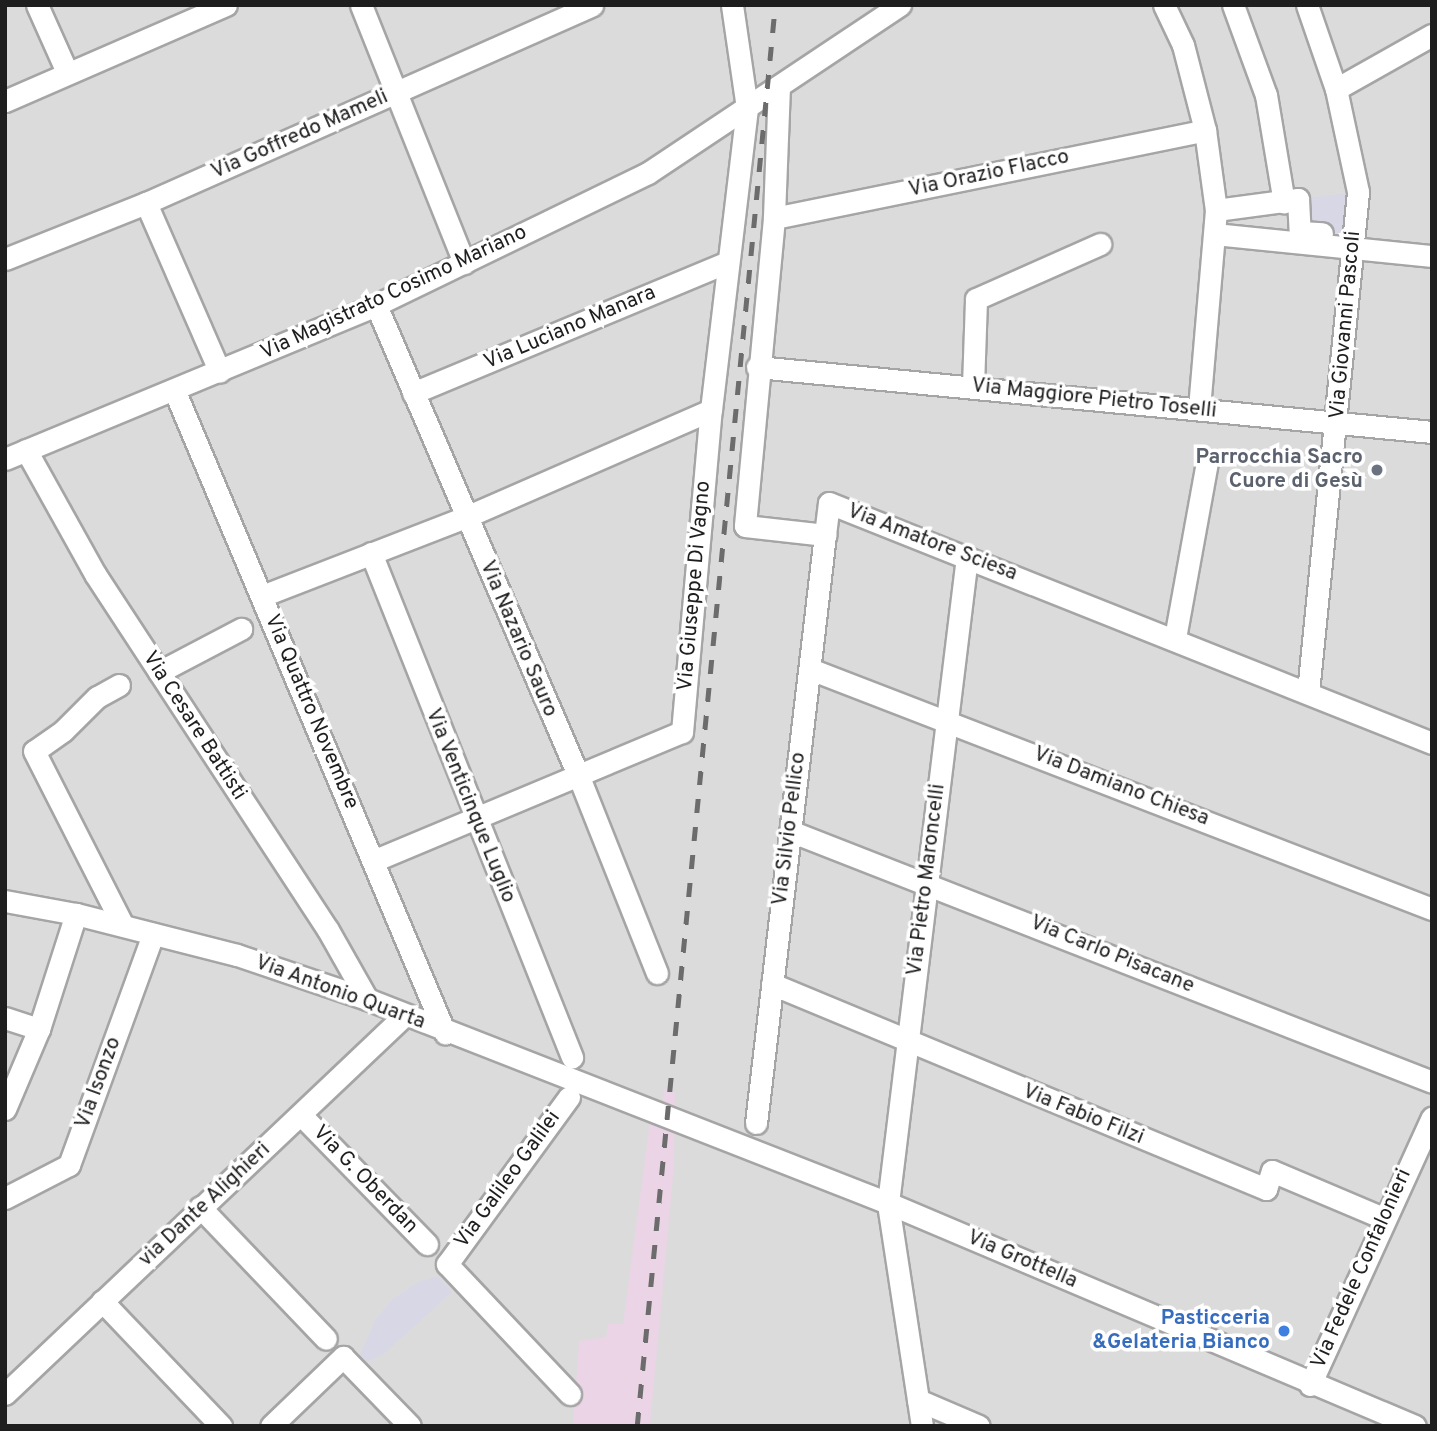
<!DOCTYPE html>
<meta charset="utf-8">
<style>
body{margin:0}
#map{position:relative;width:1437px;height:1431px;overflow:hidden;background:#f0ece3;font-family:Overpass,sans-serif}
div>[style]{position:absolute}
.residential>*{inset:0;background:#dcdbdb}
.industrial>*{inset:0;background:#ead4e5}
.plaza>*{inset:0;background:#d8d7e6}
.roads{filter:drop-shadow(2px 0 #a5a5a5) drop-shadow(-2px 0 #a5a5a5) drop-shadow(0 2px #a5a5a5) drop-shadow(0 -2px #a5a5a5)}
.minor>*{height:21px;margin:-10.5px;padding:0 10.5px;transform-origin:10.5px;border-radius:10.5px;background:#fff}
.rail>*{height:4.5px;margin-top:-2.25px;transform-origin:0;background:repeating-linear-gradient(90deg,#6c6c6c 0 14px,transparent 0 28px)}
.dots>*{width:19px;height:19px;translate:-50% -50%;box-sizing:border-box;border:4px solid #fff;border-radius:50%}
span{translate:-50% -50%;white-space:nowrap;text-align:center;line-height:1.15;-webkit-text-stroke:7px #fff;paint-order:stroke}
.street-label{font-size:21px;color:#1e1e1e}
.worship-label{font-size:21px;color:#5b616d;font-weight:700}
.right{translate:-100% -50%;text-align:right}
.shop-label{font-size:21px;color:#366cbe;font-weight:700}
.frame{position:absolute;inset:0;border:7px solid #1e1e1e;pointer-events:none}
</style>
<div id="map">
<div class="residential">
<div style="clip-path:polygon(5px 5px,1432px 5px,1432px 1426px,5px 1426px)"></div>
</div>
<div class="industrial">
<div style="clip-path:polygon(664px 1089px,675px 1093px,674px 1165px,650px 1426px,573px 1426px,579px 1341px,606px 1337px,608px 1324px,623px 1324px,650px 1122px,660px 1125px)"></div>
</div>
<div class="plaza">
<div style="clip-path:polygon(1358px 192px,1354px 234px,1300px 232px,1298px 199px)"></div>
<div style="clip-path:polygon(437px 1276px,452px 1292px,384px 1354px,367px 1362px,360px 1355px,376px 1319px,393px 1299px,418px 1282px)"></div>
</div>
<div class="roads">
<div class="minor">
<div style="left:37px;top:5px;width:73px;rotate:65.9deg"></div>
<div style="left:361px;top:5px;width:278px;rotate:68.2deg"></div>
<div style="left:1164px;top:5px;width:44px;rotate:64.6deg"></div>
<div style="left:1183px;top:45px;width:88px;rotate:75.5deg"></div>
<div style="left:1205px;top:130px;width:81px;rotate:82.2deg"></div>
<div style="left:1216px;top:210px;width:200px;rotate:94.9deg"></div>
<div style="left:1233px;top:5px;width:96px;rotate:69.9deg"></div>
<div style="left:1266px;top:95px;width:109px;rotate:80.5deg"></div>
<div style="left:1307px;top:5px;width:89px;rotate:71deg"></div>
<div style="left:1336px;top:89px;width:105px;rotate:77.9deg"></div>
<div style="left:1358px;top:192px;width:502px;rotate:95.71deg"></div>
<div style="left:779px;top:86px;width:132px;rotate:92.2deg"></div>
<div style="left:774px;top:218px;width:309px;rotate:95.4deg"></div>
<div style="left:745px;top:526px;width:81px;rotate:6.4deg"></div>
<div style="left:825px;top:535px;width:32px;rotate:-83deg"></div>
<div style="left:829px;top:503px;width:649px;rotate:21.7deg"></div>
<div style="left:1336px;top:89px;width:110px;rotate:-29.4deg"></div>
<div style="left:5px;top:101px;width:241px;rotate:-23.5deg"></div>
<div style="left:146px;top:203px;width:184px;rotate:66.4deg"></div>
<div style="left:1216px;top:210px;width:83px;rotate:-7.6deg"></div>
<div style="left:1298px;top:199px;width:33px;rotate:87deg"></div>
<div style="left:1300px;top:232px;width:22px;rotate:3deg"></div>
<div style="left:774px;top:218px;width:440px;rotate:-11.5deg"></div>
<div style="left:1215px;top:234px;width:218px;rotate:5.8deg"></div>
<div style="left:5px;top:259px;width:152px;rotate:-21.7deg"></div>
<div style="left:146px;top:203px;width:488px;rotate:-23.9deg"></div>
<div style="left:376px;top:305px;width:514px;rotate:66.73deg"></div>
<div style="left:579px;top:777px;width:211px;rotate:68.3deg"></div>
<div style="left:757px;top:367px;width:678px;rotate:5.5deg"></div>
<div style="left:973px;top:386px;width:87px;rotate:-88deg"></div>
<div style="left:976px;top:299px;width:136px;rotate:-23.9deg"></div>
<div style="left:175px;top:392px;width:696px;rotate:67.16deg"></div>
<div style="left:413px;top:393px;width:341px;rotate:-22.6deg"></div>
<div style="left:26px;top:450px;width:142px;rotate:60.9deg"></div>
<div style="left:95px;top:574px;width:425px;rotate:56.8deg"></div>
<div style="left:328px;top:930px;width:79px;rotate:60.5deg"></div>
<div style="left:5px;top:459px;width:402px;rotate:-22.5deg"></div>
<div style="left:376px;top:305px;width:302px;rotate:-25.9deg"></div>
<div style="left:648px;top:173px;width:303px;rotate:-33.7deg"></div>
<div style="left:371px;top:553px;width:543px;rotate:68.26deg"></div>
<div style="left:262px;top:596px;width:219px;rotate:-21.2deg"></div>
<div style="left:466px;top:517px;width:267px;rotate:-23.6deg"></div>
<div style="left:1175px;top:638px;width:179px;rotate:-79.7deg"></div>
<div style="left:810px;top:669px;width:667px;rotate:21.1deg"></div>
<div style="left:159px;top:672px;width:93px;rotate:-27.7deg"></div>
<div style="left:119px;top:685px;width:25px;rotate:151deg"></div>
<div style="left:97px;top:697px;width:48px;rotate:135deg"></div>
<div style="left:63px;top:731px;width:35px;rotate:145deg"></div>
<div style="left:34px;top:751px;width:196px;rotate:63deg"></div>
<div style="left:790px;top:831px;width:689px;rotate:21.35deg"></div>
<div style="left:373px;top:861px;width:335px;rotate:-22.7deg"></div>
<div style="left:682px;top:732px;width:323px;rotate:-84.9deg"></div>
<div style="left:711px;top:410px;width:304px;rotate:-83.2deg"></div>
<div style="left:747px;top:108px;width:104px;rotate:-98.3deg"></div>
<div style="left:5px;top:901px;width:72px;rotate:10.4deg"></div>
<div style="left:76px;top:914px;width:166px;rotate:14.3deg"></div>
<div style="left:237px;top:955px;width:137px;rotate:18.7deg"></div>
<div style="left:367px;top:999px;width:560px;rotate:21.38deg"></div>
<div style="left:888px;top:1203px;width:572px;rotate:22.94deg"></div>
<div style="left:772px;top:984px;width:535px;rotate:22.54deg"></div>
<div style="left:1266px;top:1189px;width:19px;rotate:-72deg"></div>
<div style="left:1272px;top:1171px;width:121px;rotate:22.9deg"></div>
<div style="left:5px;top:1018px;width:36px;rotate:18deg"></div>
<div style="left:569px;top:1097px;width:207px;rotate:126.1deg"></div>
<div style="left:447px;top:1264px;width:179px;rotate:46.6deg"></div>
<div style="left:5px;top:1109px;width:87px;rotate:-67deg"></div>
<div style="left:39px;top:1029px;width:121px;rotate:-72.2deg"></div>
<div style="left:302px;top:1116px;width:179px;rotate:45.7deg"></div>
<div style="left:756px;top:1123px;width:592px;rotate:-83.31deg"></div>
<div style="left:5px;top:1198px;width:72px;rotate:-27.3deg"></div>
<div style="left:69px;top:1165px;width:246px;rotate:-70deg"></div>
<div style="left:200px;top:1207px;width:182px;rotate:46.3deg"></div>
<div style="left:102px;top:1301px;width:173px;rotate:46.4deg"></div>
<div style="left:1310px;top:1385px;width:294px;rotate:-65.5deg"></div>
<div style="left:5px;top:1394px;width:551px;rotate:-43.46deg"></div>
<div style="left:918px;top:1400px;width:66px;rotate:23.1deg"></div>
<div style="left:271px;top:1426px;width:100px;rotate:-43.8deg"></div>
<div style="left:343px;top:1357px;width:96px;rotate:45.8deg"></div>
<div style="left:922px;top:1426px;width:226px;rotate:-98.7deg"></div>
<div style="left:888px;top:1203px;width:651px;rotate:-83.03deg"></div>
</div>
</div>
<div class="rail">
<div style="left:637px;top:1426px;width:1428px;rotate:-84.45deg"></div>
</div>
<div class="dots">
<div style="left:1377px;top:470px;background:#6b7280"></div>
<div style="left:1284px;top:1331px;background:#3f7fe0"></div>
</div>
<div class="street-label">
<span style="left:300px;top:135px;rotate:-24deg">Via Goffredo Mameli</span>
<span style="left:989px;top:174px;rotate:-12deg">Via Orazio Flacco</span>
<span style="left:394px;top:293px;rotate:-25deg">Via Magistrato Cosimo Mariano</span>
<span style="left:1346px;top:325px;rotate:-85deg">Via Giovanni Pascoli</span>
<span style="left:570px;top:328px;rotate:-23deg">Via Luciano Manara</span>
<span style="left:1094px;top:399px;rotate:6deg">Via Maggiore Pietro Toselli</span>
<span style="left:932px;top:543px;rotate:21deg">Via Amatore Sciesa</span>
<span style="left:695px;top:586px;rotate:-85deg">Via Giuseppe Di Vagno</span>
<span style="left:518px;top:639px;rotate:67deg">Via Nazario Sauro</span>
<span style="left:311px;top:712px;rotate:67deg">Via Quattro Novembre</span>
<span style="left:194px;top:726px;rotate:57deg">Via Cesare Battisti</span>
<span style="left:1121px;top:787px;rotate:21deg">Via Damiano Chiesa</span>
<span style="left:470px;top:806px;rotate:68deg">Via Venticinque Luglio</span>
<span style="left:790px;top:829px;rotate:-83deg">Via Silvio Pellico</span>
<span style="left:927px;top:880px;rotate:-83deg">Via Pietro Maroncelli</span>
<span style="left:1112px;top:955px;rotate:22deg">Via Carlo Pisacane</span>
<span style="left:340px;top:993px;rotate:20deg">Via Antonio Quarta</span>
<span style="left:99px;top:1083px;rotate:-70deg">Via Isonzo</span>
<span style="left:1083px;top:1115px;rotate:22deg">Via Fabio Filzi</span>
<span style="left:365px;top:1180px;rotate:46deg">Via G. Oberdan</span>
<span style="left:508px;top:1180px;rotate:-54deg">Via Galileo Galilei</span>
<span style="left:205px;top:1205px;rotate:-43deg">via Dante Alighieri</span>
<span style="left:1022px;top:1260px;rotate:23deg">Via Grottella</span>
<span style="left:1362px;top:1269px;rotate:-66deg">Via Fedele Confalonieri</span>
</div>
<div class="worship-label">
<span class="right" style="left:1363px;top:470px">Parrocchia Sacro<br>Cuore di Gesù</span>
</div>
<div class="shop-label">
<span class="right" style="left:1270px;top:1331px">Pasticceria<br>&amp;Gelateria Bianco</span>
</div>
<div class="frame"></div>
</div>
